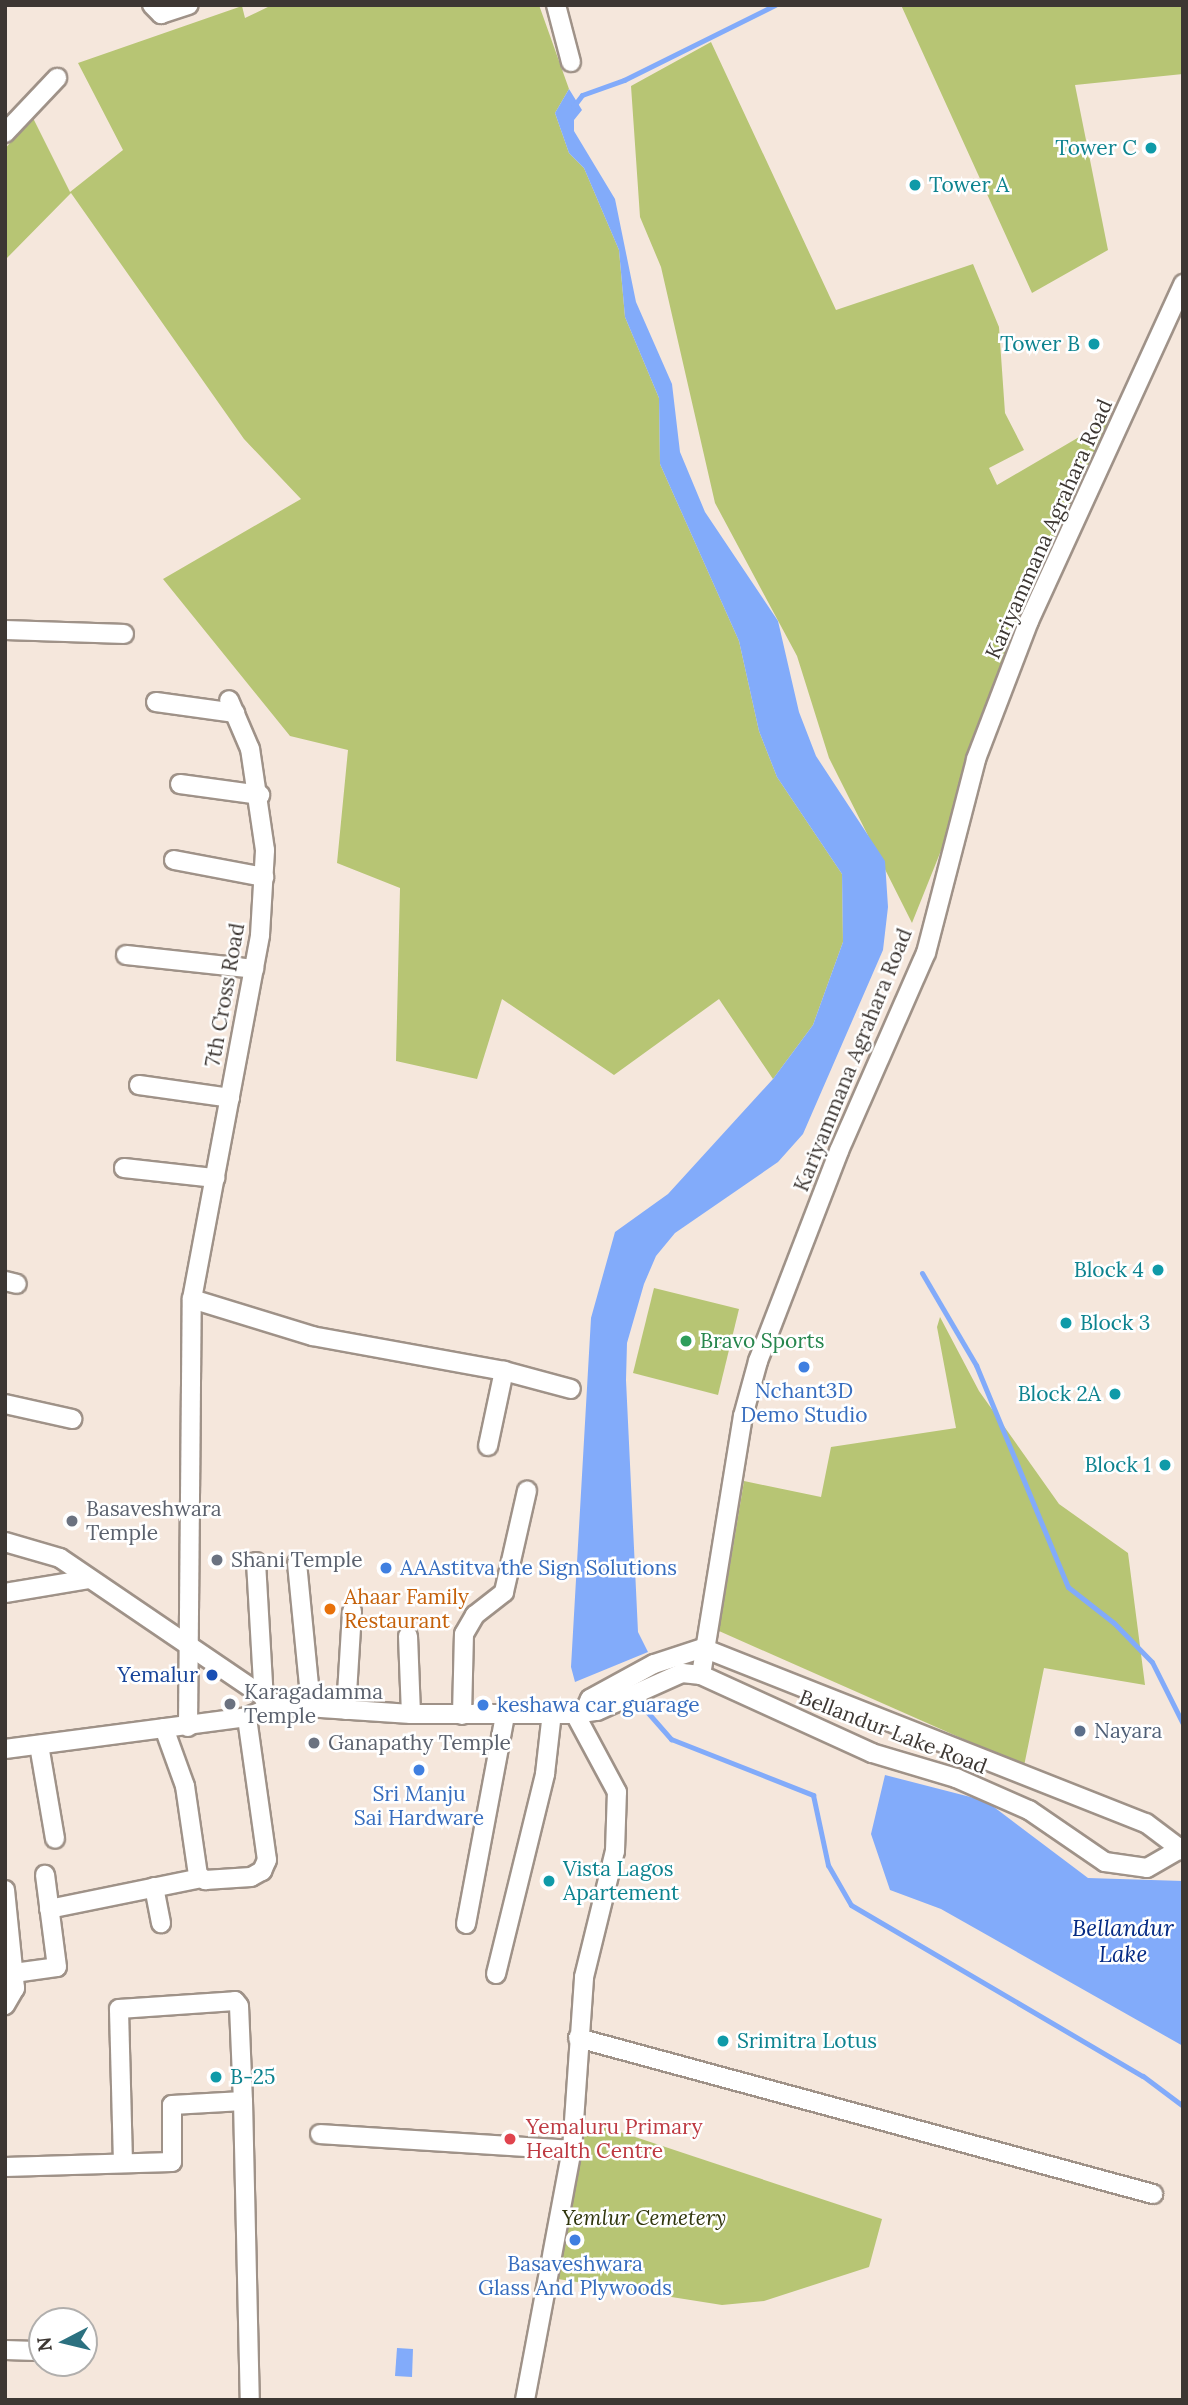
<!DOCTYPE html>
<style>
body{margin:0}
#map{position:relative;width:1188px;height:2405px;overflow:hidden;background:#f5e7dc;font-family:Lora,serif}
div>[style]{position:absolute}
.green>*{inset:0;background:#b7c574}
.water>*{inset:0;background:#82abfa}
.stream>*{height:5px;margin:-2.5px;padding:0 2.5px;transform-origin:2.5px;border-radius:2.5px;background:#82abfa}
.roads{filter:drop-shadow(2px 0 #9f9288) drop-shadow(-2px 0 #9f9288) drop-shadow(0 2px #9f9288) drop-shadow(0 -2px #9f9288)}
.minor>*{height:18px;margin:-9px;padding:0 9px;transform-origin:9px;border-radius:9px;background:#fff}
.dots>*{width:19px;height:19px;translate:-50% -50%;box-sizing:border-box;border:4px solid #fff;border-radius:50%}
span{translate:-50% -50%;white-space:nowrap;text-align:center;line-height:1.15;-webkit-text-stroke:5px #fff;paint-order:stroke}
.culture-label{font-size:21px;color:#0d838f}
.right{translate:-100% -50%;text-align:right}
.left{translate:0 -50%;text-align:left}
.street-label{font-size:21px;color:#3d3733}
.leisure-label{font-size:21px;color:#27864d}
.shop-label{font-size:21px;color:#366cbe}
.worship-label{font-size:21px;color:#5b616d}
.food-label{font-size:21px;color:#c56008}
.transit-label{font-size:21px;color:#164399}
.service-label{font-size:21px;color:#4e5e75}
.health-label{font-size:21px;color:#be3a42}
.park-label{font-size:21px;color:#30360c;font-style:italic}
.water-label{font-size:23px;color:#052b84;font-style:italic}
.frame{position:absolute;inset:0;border:7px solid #3d3733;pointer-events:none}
.north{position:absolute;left:28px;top:2307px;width:70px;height:70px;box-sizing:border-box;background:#fff;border:2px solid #b1afad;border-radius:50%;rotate:263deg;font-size:19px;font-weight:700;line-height:28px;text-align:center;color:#3d3733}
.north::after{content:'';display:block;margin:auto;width:24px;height:32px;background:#2c7180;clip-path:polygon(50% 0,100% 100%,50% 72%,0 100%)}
</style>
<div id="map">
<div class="green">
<div style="clip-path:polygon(272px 5px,539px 5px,569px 89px,555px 113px,569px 153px,584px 168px,619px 250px,625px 317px,659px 398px,660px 464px,739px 641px,759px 731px,777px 777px,842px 874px,843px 942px,813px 1025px,773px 1079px,719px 999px,614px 1075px,502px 999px,477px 1079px,396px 1061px,400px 888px,337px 863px,348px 750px,290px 736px,163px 579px,301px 499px,244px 439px,71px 193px,5px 260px,5px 149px,32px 116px,70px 192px,123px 150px,78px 63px,242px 6px,245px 18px)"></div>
<div style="clip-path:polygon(901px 5px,1183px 5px,1183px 74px,1075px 85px,1108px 250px,1032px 293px)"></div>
<div style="clip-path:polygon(711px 42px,836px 310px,973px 264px,999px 327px,1005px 413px,1024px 450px,989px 468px,997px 485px,1115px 416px,912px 923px,829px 758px,797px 656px,715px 503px,661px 267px,640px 217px,631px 86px)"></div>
<div style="clip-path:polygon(654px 1288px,739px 1309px,718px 1395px,633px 1373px)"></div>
<div style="clip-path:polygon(940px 1317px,979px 1391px,1059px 1504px,1128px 1553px,1145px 1685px,1044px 1668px,1024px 1766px,719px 1631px,744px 1481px,821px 1497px,831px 1447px,956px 1428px,937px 1327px)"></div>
<div style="clip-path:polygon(587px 2121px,882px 2219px,869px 2267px,764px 2301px,722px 2305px,558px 2279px)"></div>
</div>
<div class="water">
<div style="clip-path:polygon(569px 89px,582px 110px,574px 120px,574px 131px,615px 199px,636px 302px,672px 384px,680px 452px,705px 512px,778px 621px,799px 712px,816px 756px,885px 861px,888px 907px,883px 950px,803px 1134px,778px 1162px,675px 1233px,656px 1256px,644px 1284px,627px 1343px,626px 1380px,638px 1632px,648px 1652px,575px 1682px,571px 1667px,591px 1318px,615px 1232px,668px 1194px,773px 1079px,813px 1025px,843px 942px,842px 874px,777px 777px,759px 731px,739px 641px,660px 464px,659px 398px,625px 317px,619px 250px,584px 168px,569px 153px,555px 113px)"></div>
<div style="clip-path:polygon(885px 1775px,986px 1801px,1088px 1878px,1183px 1881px,1183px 2046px,941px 1909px,890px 1890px,871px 1834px)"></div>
<div style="clip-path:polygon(397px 2348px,413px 2349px,412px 2377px,395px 2376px)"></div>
</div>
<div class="stream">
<div style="left:573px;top:107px;width:15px;rotate:-53deg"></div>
<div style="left:582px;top:95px;width:45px;rotate:-19.7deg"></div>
<div style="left:624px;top:80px;width:169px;rotate:-26.4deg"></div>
<div style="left:922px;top:1273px;width:107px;rotate:59.6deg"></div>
<div style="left:976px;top:1365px;width:240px;rotate:67.5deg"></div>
<div style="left:1068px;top:1587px;width:58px;rotate:38deg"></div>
<div style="left:1114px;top:1623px;width:54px;rotate:45.7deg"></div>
<div style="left:1152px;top:1662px;width:69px;rotate:63.4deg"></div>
<div style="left:635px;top:1698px;width:55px;rotate:48.7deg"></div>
<div style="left:671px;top:1739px;width:153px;rotate:21.5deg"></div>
<div style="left:813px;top:1795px;width:72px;rotate:77.9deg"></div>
<div style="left:828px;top:1865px;width:46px;rotate:60.1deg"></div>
<div style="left:851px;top:1905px;width:338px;rotate:30.4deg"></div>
<div style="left:1143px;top:2076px;width:50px;rotate:36.9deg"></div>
</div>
<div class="roads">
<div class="minor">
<div style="left:152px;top:5px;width:13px;rotate:45deg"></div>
<div style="left:161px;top:14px;width:29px;rotate:-18deg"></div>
<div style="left:556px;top:5px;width:59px;rotate:75.3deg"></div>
<div style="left:5px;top:133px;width:76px;rotate:-46.6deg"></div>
<div style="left:5px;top:630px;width:119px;rotate:1.9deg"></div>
<div style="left:156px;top:702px;width:80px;rotate:7.9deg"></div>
<div style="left:180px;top:784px;width:81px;rotate:7.8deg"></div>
<div style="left:174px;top:860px;width:92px;rotate:10.7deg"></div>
<div style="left:126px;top:955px;width:129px;rotate:6.2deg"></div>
<div style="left:139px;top:1085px;width:92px;rotate:8.1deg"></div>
<div style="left:124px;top:1168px;width:92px;rotate:6.3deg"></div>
<div style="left:5px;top:1281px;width:12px;rotate:14deg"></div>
<div style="left:192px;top:1299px;width:126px;rotate:17.1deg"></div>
<div style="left:312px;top:1336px;width:195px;rotate:10.3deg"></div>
<div style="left:504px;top:1371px;width:69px;rotate:15deg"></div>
<div style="left:5px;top:1404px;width:69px;rotate:12.6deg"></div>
<div style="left:488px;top:1446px;width:77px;rotate:-78deg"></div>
<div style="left:5px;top:1542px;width:57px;rotate:16.2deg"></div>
<div style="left:60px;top:1558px;width:261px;rotate:34.2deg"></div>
<div style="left:276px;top:1705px;width:135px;rotate:3.8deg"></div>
<div style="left:411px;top:1714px;width:164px"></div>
<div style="left:575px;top:1714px;width:22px;rotate:-8deg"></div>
<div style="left:597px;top:1711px;width:93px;rotate:-24.1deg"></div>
<div style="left:682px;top:1673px;width:19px;rotate:6deg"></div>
<div style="left:701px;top:1675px;width:188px;rotate:24.5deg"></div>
<div style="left:872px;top:1753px;width:88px;rotate:16.6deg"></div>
<div style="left:956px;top:1778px;width:80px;rotate:23.7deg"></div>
<div style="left:1029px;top:1810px;width:92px;rotate:34.4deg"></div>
<div style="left:1105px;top:1862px;width:42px;rotate:8.1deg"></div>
<div style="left:1147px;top:1868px;width:36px;rotate:-30deg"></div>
<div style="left:256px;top:1562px;width:137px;rotate:86.7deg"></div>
<div style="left:297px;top:1563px;width:145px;rotate:84.4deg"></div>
<div style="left:5px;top:1593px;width:86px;rotate:-9.4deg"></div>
<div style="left:408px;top:1636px;width:78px;rotate:87.8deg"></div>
<div style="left:701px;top:1675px;width:262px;rotate:-80.8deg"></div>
<div style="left:743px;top:1416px;width:57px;rotate:-74.7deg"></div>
<div style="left:758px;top:1361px;width:225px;rotate:-68.9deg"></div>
<div style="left:839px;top:1151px;width:216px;rotate:-66.3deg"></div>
<div style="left:926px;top:953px;width:200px;rotate:-75.5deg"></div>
<div style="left:976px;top:759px;width:148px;rotate:-69deg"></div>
<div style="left:1029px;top:621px;width:371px;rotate:-65.4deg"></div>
<div style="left:346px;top:1710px;width:99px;rotate:-86.5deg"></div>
<div style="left:585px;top:1710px;width:12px;rotate:-66deg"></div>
<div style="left:590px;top:1699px;width:73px;rotate:-28.7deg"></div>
<div style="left:654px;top:1664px;width:52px;rotate:-18.1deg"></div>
<div style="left:703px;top:1648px;width:476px;rotate:21.6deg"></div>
<div style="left:1146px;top:1823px;width:46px;rotate:37.1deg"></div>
<div style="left:462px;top:1715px;width:81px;rotate:-88.6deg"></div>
<div style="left:464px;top:1634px;width:22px;rotate:-60deg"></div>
<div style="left:475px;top:1615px;width:37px;rotate:-38deg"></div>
<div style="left:504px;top:1592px;width:104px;rotate:-77.2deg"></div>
<div style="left:188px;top:1727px;width:428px;rotate:-89.5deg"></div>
<div style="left:192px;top:1299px;width:370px;rotate:-79.4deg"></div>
<div style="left:260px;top:935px;width:85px;rotate:-86.6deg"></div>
<div style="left:265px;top:850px;width:102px;rotate:-98.4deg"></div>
<div style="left:250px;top:749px;width:53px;rotate:-113.2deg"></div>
<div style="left:164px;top:1728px;width:62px;rotate:70.1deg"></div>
<div style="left:185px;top:1786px;width:90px;rotate:81.7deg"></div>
<div style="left:198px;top:1875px;width:9px;rotate:36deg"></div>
<div style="left:205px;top:1880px;width:46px;rotate:-3.7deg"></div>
<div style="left:251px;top:1877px;width:13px;rotate:-29deg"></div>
<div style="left:262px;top:1871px;width:12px;rotate:-66deg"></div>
<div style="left:267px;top:1860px;width:144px;rotate:-98deg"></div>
<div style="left:39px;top:1745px;width:95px;rotate:80.3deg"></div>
<div style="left:5px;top:1749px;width:244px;rotate:-7.5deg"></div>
<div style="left:247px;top:1717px;width:31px;rotate:-22deg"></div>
<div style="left:154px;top:1887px;width:37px;rotate:79deg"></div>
<div style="left:5px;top:1890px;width:99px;rotate:84.2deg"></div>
<div style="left:15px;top:1988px;width:20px;rotate:120deg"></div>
<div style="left:49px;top:1909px;width:156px;rotate:-11.5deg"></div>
<div style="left:466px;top:1924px;width:213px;rotate:-79.4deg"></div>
<div style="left:14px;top:1973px;width:43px;rotate:-7.9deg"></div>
<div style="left:57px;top:1967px;width:93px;rotate:-97.4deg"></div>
<div style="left:496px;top:1974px;width:206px;rotate:-76.2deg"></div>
<div style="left:545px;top:1774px;width:61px;rotate:-83.5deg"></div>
<div style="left:578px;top:2038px;width:596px;rotate:15.18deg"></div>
<div style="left:320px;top:2134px;width:253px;rotate:3.6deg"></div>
<div style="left:123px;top:2163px;width:154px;rotate:-91.5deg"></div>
<div style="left:119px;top:2009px;width:116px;rotate:-3.9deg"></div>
<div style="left:235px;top:2001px;width:6px;rotate:51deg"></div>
<div style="left:239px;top:2006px;width:95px;rotate:87.6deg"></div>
<div style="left:243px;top:2101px;width:299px;rotate:88.7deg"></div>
<div style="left:5px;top:2167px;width:167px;rotate:-1.7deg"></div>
<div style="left:172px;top:2162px;width:57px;rotate:-90deg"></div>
<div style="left:172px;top:2105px;width:71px;rotate:-3.2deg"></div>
<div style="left:5px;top:2350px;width:37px;rotate:2deg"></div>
<div style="left:525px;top:2400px;width:254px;rotate:-79.4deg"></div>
<div style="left:572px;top:2150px;width:173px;rotate:-86deg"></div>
<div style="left:584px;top:1977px;width:130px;rotate:-76.2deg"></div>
<div style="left:615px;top:1851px;width:59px;rotate:-88.1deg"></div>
<div style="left:617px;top:1792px;width:89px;rotate:-118.3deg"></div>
</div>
</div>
<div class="dots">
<div style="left:1151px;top:148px;background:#0f9aa8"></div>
<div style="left:915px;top:185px;background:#0f9aa8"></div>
<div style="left:1094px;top:344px;background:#0f9aa8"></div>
<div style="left:1158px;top:1270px;background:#0f9aa8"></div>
<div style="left:1066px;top:1323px;background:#0f9aa8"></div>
<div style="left:686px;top:1341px;background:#2e9e5b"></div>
<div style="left:804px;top:1367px;background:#3f7fe0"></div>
<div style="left:1115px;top:1394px;background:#0f9aa8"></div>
<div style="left:1165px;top:1465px;background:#0f9aa8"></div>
<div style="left:72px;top:1521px;background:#6b7280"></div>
<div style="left:217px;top:1560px;background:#6b7280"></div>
<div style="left:386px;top:1568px;background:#3f7fe0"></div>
<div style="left:330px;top:1609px;background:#e8710a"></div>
<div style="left:212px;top:1675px;background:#1a4fb4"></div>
<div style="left:230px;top:1704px;background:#6b7280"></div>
<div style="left:483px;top:1705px;background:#3f7fe0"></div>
<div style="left:1080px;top:1731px;background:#5c6f8a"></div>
<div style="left:314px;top:1743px;background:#6b7280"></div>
<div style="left:419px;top:1770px;background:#3f7fe0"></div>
<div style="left:549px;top:1881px;background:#0f9aa8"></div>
<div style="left:723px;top:2041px;background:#0f9aa8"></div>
<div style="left:216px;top:2077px;background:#0f9aa8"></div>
<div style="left:510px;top:2139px;background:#e0444e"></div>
<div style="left:575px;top:2240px;background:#3f7fe0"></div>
</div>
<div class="culture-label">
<span class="right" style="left:1137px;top:148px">Tower C</span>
<span class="left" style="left:929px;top:185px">Tower A</span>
<span class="right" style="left:1080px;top:344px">Tower B</span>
<span class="right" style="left:1144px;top:1270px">Block 4</span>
<span class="left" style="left:1080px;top:1323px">Block 3</span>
<span class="right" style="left:1101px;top:1394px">Block 2A</span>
<span class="right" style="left:1151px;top:1465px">Block 1</span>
<span class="left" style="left:563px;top:1881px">Vista Lagos<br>Apartement</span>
<span class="left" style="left:737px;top:2041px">Srimitra Lotus</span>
<span class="left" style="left:230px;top:2077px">B-25</span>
</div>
<div class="street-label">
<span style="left:1049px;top:529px;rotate:-66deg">Kariyammana Agrahara Road</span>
<span style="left:225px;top:995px;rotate:-80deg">7th Cross Road</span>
<span style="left:853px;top:1060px;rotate:-68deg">Kariyammana Agrahara Road</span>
<span style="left:893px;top:1732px;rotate:21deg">Bellandur Lake Road</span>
</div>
<div class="leisure-label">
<span class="left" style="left:700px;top:1341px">Bravo Sports</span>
</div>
<div class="shop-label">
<span style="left:804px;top:1403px">Nchant3D<br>Demo Studio</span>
<span class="left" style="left:400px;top:1568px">AAAstitva the Sign Solutions</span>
<span class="left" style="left:497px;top:1705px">keshawa car guarage</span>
<span style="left:419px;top:1806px">Sri Manju<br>Sai Hardware</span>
<span style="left:575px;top:2276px">Basaveshwara<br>Glass And Plywoods</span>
</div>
<div class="worship-label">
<span class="left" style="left:86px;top:1521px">Basaveshwara<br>Temple</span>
<span class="left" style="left:231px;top:1560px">Shani Temple</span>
<span class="left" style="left:244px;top:1704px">Karagadamma<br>Temple</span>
<span class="left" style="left:328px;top:1743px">Ganapathy Temple</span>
</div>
<div class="food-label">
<span class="left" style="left:344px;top:1609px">Ahaar Family<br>Restaurant</span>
</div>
<div class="transit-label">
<span class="right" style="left:198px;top:1675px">Yemalur</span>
</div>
<div class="service-label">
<span class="left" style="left:1094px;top:1731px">Nayara</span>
</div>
<div class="health-label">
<span class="left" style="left:526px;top:2139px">Yemaluru Primary<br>Health Centre</span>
</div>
<div class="park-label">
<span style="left:644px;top:2218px">Yemlur Cemetery</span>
</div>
<div class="water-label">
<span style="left:1123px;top:1941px">Bellandur<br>Lake</span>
</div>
<div class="frame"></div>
<div class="north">N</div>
</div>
